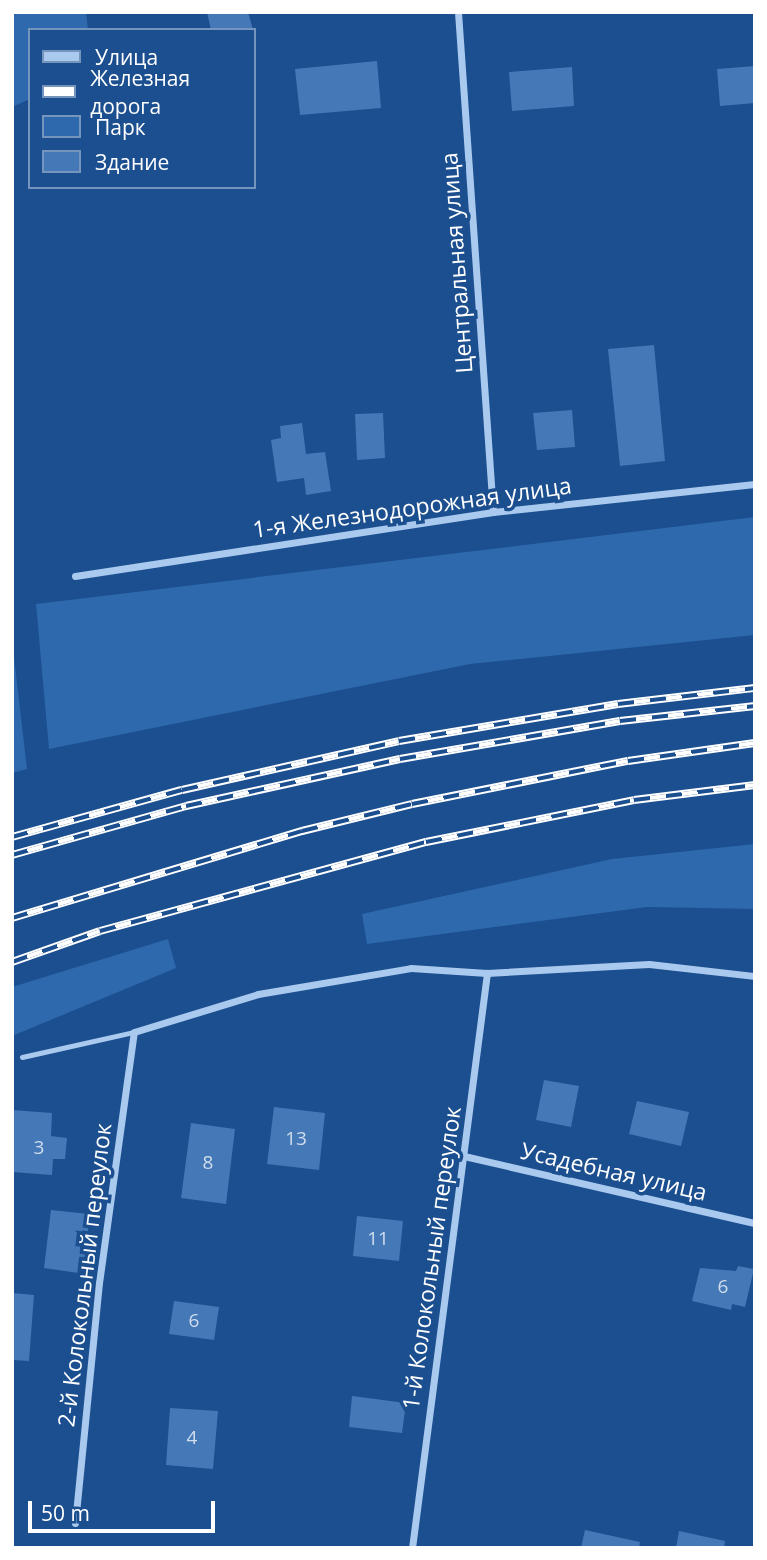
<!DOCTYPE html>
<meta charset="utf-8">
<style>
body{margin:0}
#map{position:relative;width:767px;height:1560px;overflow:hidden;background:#1b4f8f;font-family:"Open Sans",sans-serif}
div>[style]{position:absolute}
.green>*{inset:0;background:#2e69ad}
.building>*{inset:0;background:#4478b7}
.lane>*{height:5px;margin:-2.5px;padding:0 2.5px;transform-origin:2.5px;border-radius:2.5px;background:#a9c9ee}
.street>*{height:7px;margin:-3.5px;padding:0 3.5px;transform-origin:3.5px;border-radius:3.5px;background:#a9c9ee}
.rail>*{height:8px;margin-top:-4px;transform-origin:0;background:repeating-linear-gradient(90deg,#1b4f8f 0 16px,#fff 0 32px);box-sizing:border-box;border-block:2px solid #fff}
span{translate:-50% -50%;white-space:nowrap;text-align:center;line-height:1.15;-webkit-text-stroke:7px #1b4f8f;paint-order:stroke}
.number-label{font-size:19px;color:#d0dded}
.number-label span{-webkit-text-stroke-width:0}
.street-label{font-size:23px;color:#fff}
.frame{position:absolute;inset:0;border:14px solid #fff;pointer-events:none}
.legend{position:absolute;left:28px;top:28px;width:228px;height:161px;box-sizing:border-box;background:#1b4f8f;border:2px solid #7695bc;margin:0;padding:9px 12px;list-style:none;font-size:21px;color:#fff}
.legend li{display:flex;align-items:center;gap:14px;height:35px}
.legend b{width:35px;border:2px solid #7695bc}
.scale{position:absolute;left:28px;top:1501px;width:187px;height:32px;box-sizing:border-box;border:4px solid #fff;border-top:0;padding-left:9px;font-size:21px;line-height:24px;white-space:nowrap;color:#fff;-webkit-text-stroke:5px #1b4f8f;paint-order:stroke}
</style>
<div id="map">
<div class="green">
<div style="clip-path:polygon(12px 12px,86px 12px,88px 30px,30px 30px,30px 99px,12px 107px)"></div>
<div style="clip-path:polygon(755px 517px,755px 635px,470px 664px,49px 749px,36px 604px)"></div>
<div style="clip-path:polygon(12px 640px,27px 769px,12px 773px)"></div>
<div style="clip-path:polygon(755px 844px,755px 909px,647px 907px,367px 944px,362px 914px,612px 859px)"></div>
<div style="clip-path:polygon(168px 939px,176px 968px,12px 1036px,12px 987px)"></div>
</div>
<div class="building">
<div style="clip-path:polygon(207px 12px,248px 12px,253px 30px,211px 30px)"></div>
<div style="clip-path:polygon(377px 61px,381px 108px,300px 115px,295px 69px)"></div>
<div style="clip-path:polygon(755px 66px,755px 103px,720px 106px,717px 69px)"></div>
<div style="clip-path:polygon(572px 67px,574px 106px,512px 111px,509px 72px)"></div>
<div style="clip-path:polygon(654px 345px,665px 461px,620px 466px,608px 349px)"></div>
<div style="clip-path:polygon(572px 410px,575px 447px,537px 450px,533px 413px)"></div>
<div style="clip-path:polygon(383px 413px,385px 458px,357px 460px,355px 414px)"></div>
<div style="clip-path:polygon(302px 423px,306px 454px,325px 452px,331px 491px,306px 495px,304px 478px,277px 482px,271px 440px,281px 438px,280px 426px)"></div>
<div style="clip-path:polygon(544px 1080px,579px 1086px,571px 1127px,536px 1120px)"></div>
<div style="clip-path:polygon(637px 1101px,689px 1112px,681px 1146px,629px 1134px)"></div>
<div style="clip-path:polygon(274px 1107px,325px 1113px,319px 1170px,267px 1164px)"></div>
<div style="clip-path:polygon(12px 1110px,52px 1113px,51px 1136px,67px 1138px,65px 1159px,53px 1159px,52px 1175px,12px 1172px)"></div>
<div style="clip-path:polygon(191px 1123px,235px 1129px,226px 1204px,181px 1198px)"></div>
<div style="clip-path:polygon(51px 1210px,89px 1214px,85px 1274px,44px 1268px)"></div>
<div style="clip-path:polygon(357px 1216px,403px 1221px,399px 1261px,353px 1256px)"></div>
<div style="clip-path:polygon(738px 1266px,754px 1269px,745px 1307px,732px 1304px,731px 1310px,692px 1301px,700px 1268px,736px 1271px)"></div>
<div style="clip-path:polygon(12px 1293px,34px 1295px,29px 1361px,12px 1360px)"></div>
<div style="clip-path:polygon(174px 1301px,219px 1307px,214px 1340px,169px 1334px)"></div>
<div style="clip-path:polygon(352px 1396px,406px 1403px,402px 1433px,349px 1427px)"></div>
<div style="clip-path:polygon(170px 1408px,218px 1411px,213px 1469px,166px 1465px)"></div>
<div style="clip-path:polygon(585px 1530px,640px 1542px,639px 1548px,581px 1548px)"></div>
<div style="clip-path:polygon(679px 1531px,725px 1541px,724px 1548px,676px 1548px)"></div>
</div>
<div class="lane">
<div style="left:22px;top:1057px;width:115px;rotate:-12.6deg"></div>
</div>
<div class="street">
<div style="left:458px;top:12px;width:501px;rotate:86deg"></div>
<div style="left:75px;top:576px;width:423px;rotate:-8.7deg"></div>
<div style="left:493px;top:512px;width:263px;rotate:-6.1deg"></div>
<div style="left:464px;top:1156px;width:299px;rotate:13deg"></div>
<div style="left:75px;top:1523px;width:241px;rotate:-84.3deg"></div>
<div style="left:99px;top:1283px;width:253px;rotate:-82.1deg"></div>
<div style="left:134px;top:1032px;width:130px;rotate:-17deg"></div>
<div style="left:258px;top:994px;width:155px;rotate:-9.6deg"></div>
<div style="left:411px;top:968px;width:76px;rotate:3.8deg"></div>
<div style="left:487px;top:973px;width:162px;rotate:-3.2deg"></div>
<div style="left:649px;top:964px;width:107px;rotate:6.5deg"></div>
<div style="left:412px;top:1548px;width:580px;rotate:-82.57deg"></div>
</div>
<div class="rail">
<div style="left:12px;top:837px;width:176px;rotate:-15.5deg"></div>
<div style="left:182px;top:790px;width:222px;rotate:-12.7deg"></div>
<div style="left:399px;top:741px;width:222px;rotate:-9.6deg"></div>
<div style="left:618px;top:704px;width:138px;rotate:-6.7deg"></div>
<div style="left:12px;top:855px;width:181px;rotate:-15.7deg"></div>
<div style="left:186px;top:806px;width:219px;rotate:-12.4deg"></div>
<div style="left:400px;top:759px;width:223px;rotate:-9.8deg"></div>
<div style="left:620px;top:721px;width:136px;rotate:-6.3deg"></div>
<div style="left:12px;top:918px;width:303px;rotate:-16.7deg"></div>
<div style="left:302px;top:831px;width:113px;rotate:-13.8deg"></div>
<div style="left:412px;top:804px;width:220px;rotate:-11.3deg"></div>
<div style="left:628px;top:761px;width:128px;rotate:-8.1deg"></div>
<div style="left:12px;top:962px;width:93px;rotate:-19.4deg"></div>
<div style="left:100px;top:931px;width:338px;rotate:-15.3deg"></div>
<div style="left:426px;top:842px;width:212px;rotate:-11.4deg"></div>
<div style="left:634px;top:800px;width:122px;rotate:-7.1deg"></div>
</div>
<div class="number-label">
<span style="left:296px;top:1139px">13</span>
<span style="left:39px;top:1148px">3</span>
<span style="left:208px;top:1163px">8</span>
<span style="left:378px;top:1239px">11</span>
<span style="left:723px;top:1287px">6</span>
<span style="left:194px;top:1321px">6</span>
<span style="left:192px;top:1438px">4</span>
</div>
<div class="street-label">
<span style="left:456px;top:263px;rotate:-94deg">Центральная улица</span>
<span style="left:412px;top:507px;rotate:-8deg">1-я Железнодорожная улица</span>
<span style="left:614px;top:1171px;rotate:13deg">Усадебная улица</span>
<span style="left:431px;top:1258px;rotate:-82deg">1-й Колокольный переулок</span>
<span style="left:84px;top:1275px;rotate:-83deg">2-й Колокольный переулок</span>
</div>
<div class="frame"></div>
<ul class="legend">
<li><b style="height:9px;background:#a9c9ee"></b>Улица</li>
<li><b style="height:9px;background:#fff"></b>Железная дорога</li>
<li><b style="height:19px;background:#2e69ad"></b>Парк</li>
<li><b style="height:19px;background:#4478b7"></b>Здание</li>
</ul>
<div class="scale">50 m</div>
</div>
